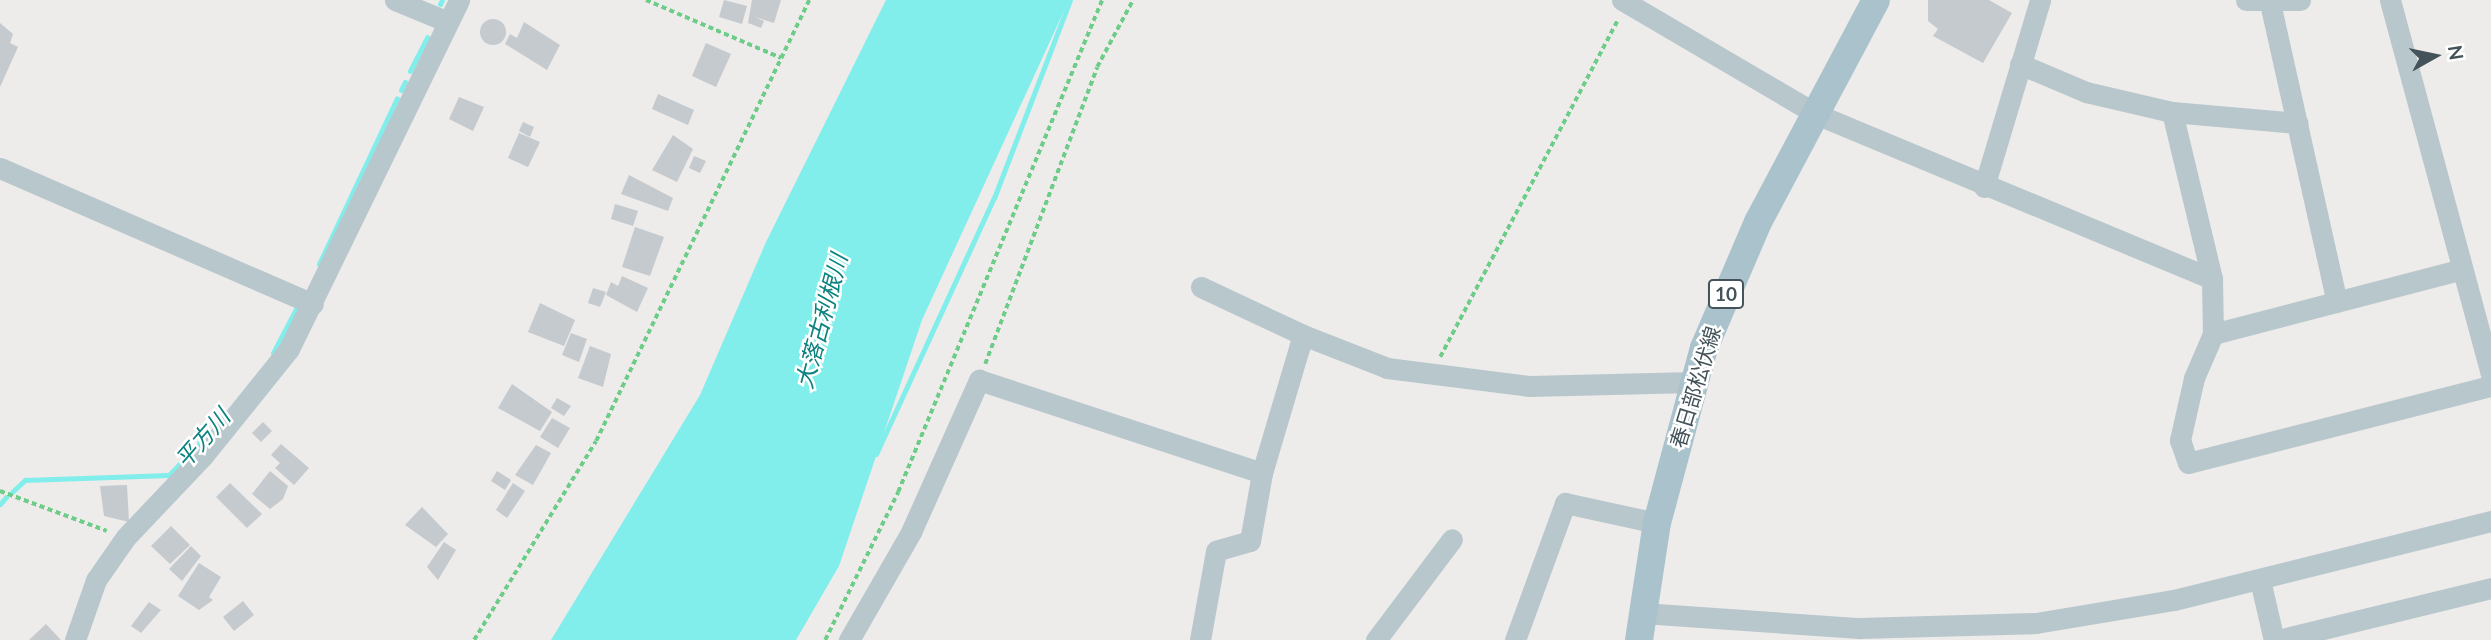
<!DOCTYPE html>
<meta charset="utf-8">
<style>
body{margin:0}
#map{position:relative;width:2491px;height:640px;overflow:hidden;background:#eeebeb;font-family:Lato,"Noto Sans JP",sans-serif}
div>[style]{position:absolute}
.water>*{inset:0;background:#81eeec}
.stream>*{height:5px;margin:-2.5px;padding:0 2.5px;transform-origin:2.5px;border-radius:2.5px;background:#81eeec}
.building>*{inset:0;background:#c4cace}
.round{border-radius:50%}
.path>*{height:3.5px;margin-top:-1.75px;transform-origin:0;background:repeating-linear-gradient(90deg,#6dcd88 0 5px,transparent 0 8.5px)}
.minor>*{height:21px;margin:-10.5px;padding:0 10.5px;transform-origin:10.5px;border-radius:10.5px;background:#b8c7cb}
.major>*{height:28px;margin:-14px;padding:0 14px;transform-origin:14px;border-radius:14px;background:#a9c2cc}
span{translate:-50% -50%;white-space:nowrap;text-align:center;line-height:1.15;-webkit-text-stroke:5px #fff;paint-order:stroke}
.shield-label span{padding:2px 5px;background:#fff;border:2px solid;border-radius:5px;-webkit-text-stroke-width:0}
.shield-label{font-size:19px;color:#435359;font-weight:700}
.street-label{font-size:21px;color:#435359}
.water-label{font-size:23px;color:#0a827f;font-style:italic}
.north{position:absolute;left:2400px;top:21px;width:70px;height:70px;-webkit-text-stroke:5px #fff;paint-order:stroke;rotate:81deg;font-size:19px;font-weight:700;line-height:28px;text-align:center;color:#435359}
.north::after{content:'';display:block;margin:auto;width:24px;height:32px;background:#435359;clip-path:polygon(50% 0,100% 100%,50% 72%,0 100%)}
</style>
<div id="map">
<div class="water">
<div style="clip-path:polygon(886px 0,1069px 0,922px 320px,839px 566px,796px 640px,551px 640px,700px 395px,766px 242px)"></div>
</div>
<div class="stream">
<div style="left:440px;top:4px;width:4px;rotate:-63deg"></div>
<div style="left:410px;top:71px;width:38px;rotate:-63deg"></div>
<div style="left:401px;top:90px;width:9px;rotate:-63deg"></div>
<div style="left:319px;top:264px;width:183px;rotate:-64.8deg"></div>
<div style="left:273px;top:353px;width:56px;rotate:-62.5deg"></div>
<div style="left:876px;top:454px;width:282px;rotate:-65.3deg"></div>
<div style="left:994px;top:198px;width:212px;rotate:-69deg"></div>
<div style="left:12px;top:492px;width:18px;rotate:-43deg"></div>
<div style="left:25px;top:480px;width:144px;rotate:-2deg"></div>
<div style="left:169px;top:475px;width:59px;rotate:-46.4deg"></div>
<div style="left:0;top:504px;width:9px;rotate:-49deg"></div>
</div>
<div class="building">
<div style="clip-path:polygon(724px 0,747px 6px,742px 24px,719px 17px)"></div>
<div style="clip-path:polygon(752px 0,781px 0,774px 23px,755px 17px,764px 21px,761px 28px,748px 23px)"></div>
<div style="clip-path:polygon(1928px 0,1989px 0,2012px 13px,1983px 63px,1933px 36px,1938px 29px,1928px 21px)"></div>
<div class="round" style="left:480px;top:19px;width:26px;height:26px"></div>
<div style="clip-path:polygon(524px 22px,560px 45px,547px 70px,505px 44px,510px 34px,517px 38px)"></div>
<div style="clip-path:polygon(0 23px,13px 34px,10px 43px,18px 47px,0 87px)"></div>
<div style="clip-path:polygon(706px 43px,731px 54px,716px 87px,692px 76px)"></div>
<div style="clip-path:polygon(658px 94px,694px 110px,688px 125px,652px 109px)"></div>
<div style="clip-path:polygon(459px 97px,484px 107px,473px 131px,449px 119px)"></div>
<div style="clip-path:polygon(523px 122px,534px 127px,530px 137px,519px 131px)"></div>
<div style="clip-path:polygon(519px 133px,540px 142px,528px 167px,508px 158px)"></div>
<div style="clip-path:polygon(673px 135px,693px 149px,677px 182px,652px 170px)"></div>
<div style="clip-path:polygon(694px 156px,706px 161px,700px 173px,689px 168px)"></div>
<div style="clip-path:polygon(629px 175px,673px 198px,668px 211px,621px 194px)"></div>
<div style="clip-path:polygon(615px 204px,638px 211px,633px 226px,611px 219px)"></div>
<div style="clip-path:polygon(635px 227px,664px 237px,650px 276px,622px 267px)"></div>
<div style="clip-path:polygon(622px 276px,648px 288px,637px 312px,606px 295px,611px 282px,618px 286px)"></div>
<div style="clip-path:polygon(593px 288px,606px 292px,600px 307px,588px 303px)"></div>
<div style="clip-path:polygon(540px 303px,575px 320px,564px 346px,528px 332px)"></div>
<div style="clip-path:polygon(571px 333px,587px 339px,579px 362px,562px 355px)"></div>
<div style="clip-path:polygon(590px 346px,611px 354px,603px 387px,578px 378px)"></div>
<div style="clip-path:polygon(512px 384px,552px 412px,540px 431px,498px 408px)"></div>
<div style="clip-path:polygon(557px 398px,571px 406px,564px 416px,551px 408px)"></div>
<div style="clip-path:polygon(552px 418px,570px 428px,558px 448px,540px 437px)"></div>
<div style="clip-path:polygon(263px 422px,272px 431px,261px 442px,252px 433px)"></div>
<div style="clip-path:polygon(281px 444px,309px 468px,294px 485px,275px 468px,280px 463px,271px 455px)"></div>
<div style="clip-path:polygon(536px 445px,551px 453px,533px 485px,515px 475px)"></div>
<div style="clip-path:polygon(270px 471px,288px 486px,283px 499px,270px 509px,252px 494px)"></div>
<div style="clip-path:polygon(497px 471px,511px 480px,505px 490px,491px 481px)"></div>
<div style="clip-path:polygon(230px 483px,262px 514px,247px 528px,216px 497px)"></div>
<div style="clip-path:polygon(513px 483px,525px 491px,507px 518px,496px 510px)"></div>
<div style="clip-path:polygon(127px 485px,129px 522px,104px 516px,100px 486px)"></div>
<div style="clip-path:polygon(422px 507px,448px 534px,436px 547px,405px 525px)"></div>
<div style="clip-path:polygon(171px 526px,190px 545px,170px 564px,151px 546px)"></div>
<div style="clip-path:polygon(444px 542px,456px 550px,438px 580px,427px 567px)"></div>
<div style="clip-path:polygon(191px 546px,201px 556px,182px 581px,169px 569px)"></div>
<div style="clip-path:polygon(199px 563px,221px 577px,209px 597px,213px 600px,199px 610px,178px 596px)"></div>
<div style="clip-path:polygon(243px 601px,254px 615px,234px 631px,223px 617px)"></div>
<div style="clip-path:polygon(149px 602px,161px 610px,141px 633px,131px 626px)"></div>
<div style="clip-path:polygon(46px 624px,61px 640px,29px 640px)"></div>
</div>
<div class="path">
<div style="left:646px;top:0;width:147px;rotate:23.2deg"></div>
<div style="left:1440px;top:357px;width:381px;rotate:-62.2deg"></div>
<div style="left:985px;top:364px;width:317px;rotate:-69.3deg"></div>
<div style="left:1097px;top:67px;width:76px;rotate:-61.8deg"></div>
<div style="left:0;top:491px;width:114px;rotate:20.5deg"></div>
<div style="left:474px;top:640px;width:233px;rotate:-58.5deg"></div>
<div style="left:596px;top:441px;width:490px;rotate:-64.2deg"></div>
<div style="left:825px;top:640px;width:165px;rotate:-63.7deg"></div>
<div style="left:898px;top:492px;width:533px;rotate:-67.48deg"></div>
</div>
<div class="minor">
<div style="left:395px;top:0;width:57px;rotate:22.5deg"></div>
<div style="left:1622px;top:0;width:225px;rotate:30.4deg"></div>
<div style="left:1816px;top:114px;width:429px;rotate:22.6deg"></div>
<div style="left:2246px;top:0;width:54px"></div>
<div style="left:2390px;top:0;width:388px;rotate:74.9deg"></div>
<div style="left:2270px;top:3px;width:306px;rotate:77.4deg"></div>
<div style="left:2020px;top:64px;width:72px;rotate:23deg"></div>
<div style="left:2086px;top:92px;width:88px;rotate:13.1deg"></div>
<div style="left:2172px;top:112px;width:126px;rotate:5deg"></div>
<div style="left:2172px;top:112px;width:172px;rotate:76.5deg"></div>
<div style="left:2212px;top:279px;width:55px;rotate:89deg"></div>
<div style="left:2213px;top:334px;width:48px;rotate:113.4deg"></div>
<div style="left:2194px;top:378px;width:64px;rotate:102.7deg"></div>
<div style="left:2180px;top:440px;width:24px;rotate:71deg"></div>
<div style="left:2188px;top:463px;width:313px;rotate:-14.3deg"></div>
<div style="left:0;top:168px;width:341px;rotate:23.5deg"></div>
<div style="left:1984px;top:187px;width:195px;rotate:-73.3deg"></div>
<div style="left:1201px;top:287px;width:113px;rotate:25.2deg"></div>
<div style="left:2213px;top:334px;width:257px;rotate:-14.6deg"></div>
<div style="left:1262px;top:473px;width:144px;rotate:-73.5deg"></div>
<div style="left:1303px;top:335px;width:90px;rotate:21.4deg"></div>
<div style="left:1387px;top:368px;width:143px;rotate:7.2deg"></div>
<div style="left:1529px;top:386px;width:164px;rotate:-1.4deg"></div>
<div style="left:2260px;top:580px;width:62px;rotate:76.9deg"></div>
<div style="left:1643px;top:613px;width:217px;rotate:4deg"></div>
<div style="left:1859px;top:628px;width:177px;rotate:-1.6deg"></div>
<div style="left:2036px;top:623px;width:140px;rotate:-9.5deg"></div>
<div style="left:2174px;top:600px;width:327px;rotate:-14deg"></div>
<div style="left:75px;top:640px;width:64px;rotate:-70.7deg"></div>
<div style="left:96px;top:580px;width:52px;rotate:-55.1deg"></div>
<div style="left:126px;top:537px;width:112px;rotate:-46.5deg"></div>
<div style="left:203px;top:456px;width:137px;rotate:-51.2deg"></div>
<div style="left:289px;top:349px;width:388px;rotate:-64deg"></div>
<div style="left:849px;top:640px;width:125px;rotate:-60.1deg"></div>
<div style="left:911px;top:532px;width:167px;rotate:-65.9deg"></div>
<div style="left:979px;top:380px;width:298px;rotate:18.2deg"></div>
<div style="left:1262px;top:473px;width:69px;rotate:100deg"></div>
<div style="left:1250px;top:541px;width:35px;rotate:164deg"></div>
<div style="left:1216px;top:551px;width:90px;rotate:100.2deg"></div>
<div style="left:1376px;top:640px;width:126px;rotate:-53deg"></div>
<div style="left:1515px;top:640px;width:146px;rotate:-69.9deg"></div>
<div style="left:1565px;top:503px;width:94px;rotate:12.3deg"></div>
<div style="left:2278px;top:640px;width:219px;rotate:-13.7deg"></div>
</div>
<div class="major">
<div style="left:1639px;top:640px;width:118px;rotate:-81.3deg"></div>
<div style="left:1657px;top:523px;width:181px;rotate:-75deg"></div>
<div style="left:1704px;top:348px;width:137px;rotate:-66.8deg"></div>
<div style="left:1758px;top:222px;width:251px;rotate:-62deg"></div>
</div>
<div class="shield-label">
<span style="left:1726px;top:294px">10</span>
</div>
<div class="street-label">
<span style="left:1695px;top:387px;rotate:-73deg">春日部松伏線</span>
</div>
<div class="water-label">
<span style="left:821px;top:321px;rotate:-75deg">大落古利根川</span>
<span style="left:202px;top:438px;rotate:-49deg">平方川</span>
</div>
<div class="north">N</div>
</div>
